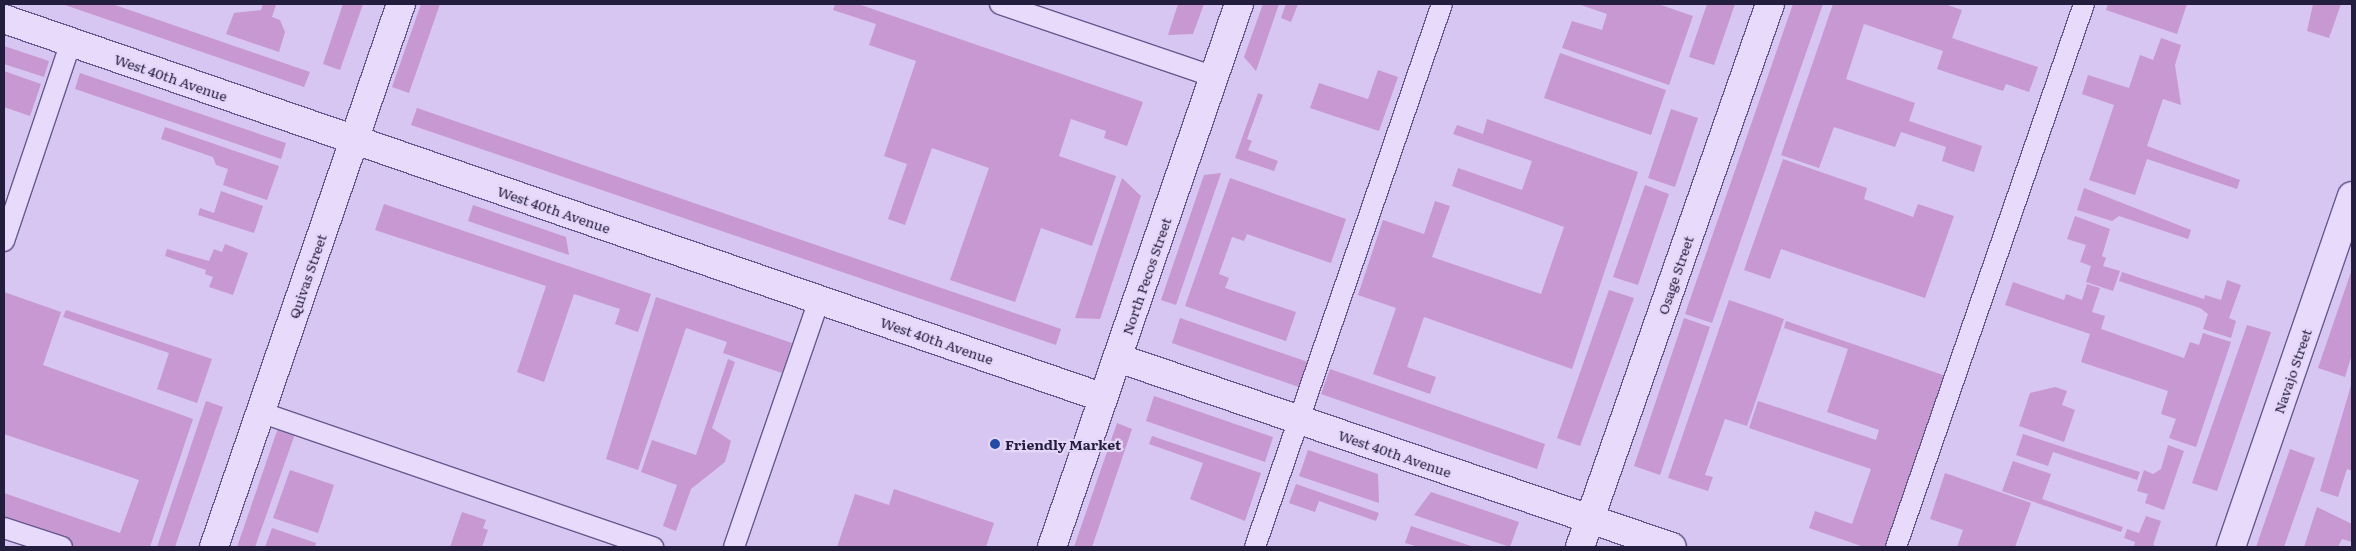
<!DOCTYPE html>
<style>
body{margin:0}
#map{position:relative;width:2356px;height:551px;overflow:hidden;background:#d7c6f2;font-family:Literata,serif}
div>[style]{position:absolute}
.green>*{inset:0;background:#c798d1}
.roads{filter:drop-shadow(1px 0 #66598f) drop-shadow(-1px 0 #66598f) drop-shadow(0 1px #66598f) drop-shadow(0 -1px #66598f)}
.service>*{height:20px;margin:-10px;padding:0 10px;transform-origin:10px;border-radius:10px;background:#e7dafb}
.minor>*{height:28px;margin:-14px;padding:0 14px;transform-origin:14px;border-radius:14px;background:#e7dafb}
.secondary>*{height:28px;margin:-14px;padding:0 14px;transform-origin:14px;border-radius:14px;background:#e7dafb}
.dots>*{width:14px;height:14px;translate:-50% -50%;box-sizing:border-box;border:2px solid #e4d6f8;border-radius:50%}
span{translate:-50% -50%;white-space:nowrap;text-align:center;line-height:1.15;-webkit-text-stroke:4.5px #e4d6f8;paint-order:stroke}
.street-label{font-size:14px;color:#241e3e}
.poi-label{font-size:14px;color:#241e3e;font-weight:700}
.left{translate:0 -50%;text-align:left}
.frame{position:absolute;inset:0;border:5px solid #241e3e;pointer-events:none}
</style>
<div id="map">
<div class="green">
<div style="clip-path:polygon(62px 4px,112px 4px,310px 72px,304px 87px)"></div>
<div style="clip-path:polygon(263px 4px,276px 5px,272px 17px,280px 20px,285px 32px,279px 52px,226px 34px,234px 13px,261px 10px)"></div>
<div style="clip-path:polygon(343px 4px,363px 4px,340px 70px,323px 64px)"></div>
<div style="clip-path:polygon(421px 4px,440px 4px,409px 93px,392px 87px)"></div>
<div style="clip-path:polygon(835px 4px,858px 4px,1143px 102px,1127px 146px,1104px 138px,1106px 131px,1071px 119px,1059px 156px,1116px 176px,1092px 246px,1041px 228px,1015px 302px,950px 280px,989px 168px,932px 148px,905px 225px,888px 219px,907px 164px,884px 156px,916px 61px,869px 45px,876px 24px,833px 10px)"></div>
<div style="clip-path:polygon(1178px 4px,1204px 4px,1193px 34px,1168px 35px)"></div>
<div style="clip-path:polygon(1263px 4px,1279px 4px,1256px 71px,1244px 57px)"></div>
<div style="clip-path:polygon(1286px 4px,1298px 4px,1291px 22px,1281px 18px)"></div>
<div style="clip-path:polygon(1578px 4px,1658px 4px,1693px 16px,1669px 85px,1562px 48px,1572px 21px,1602px 30px,1607px 14px)"></div>
<div style="clip-path:polygon(1707px 4px,1735px 4px,1714px 65px,1689px 57px)"></div>
<div style="clip-path:polygon(1793px 4px,1823px 4px,1712px 323px,1685px 314px)"></div>
<div style="clip-path:polygon(1833px 4px,1945px 4px,1962px 10px,1952px 38px,2038px 67px,2029px 92px,2006px 84px,2003px 91px,1937px 69px,1943px 51px,1864px 24px,1846px 79px,1915px 103px,1909px 121px,1982px 146px,1974px 172px,1942px 161px,1946px 147px,1901px 132px,1895px 147px,1834px 127px,1819px 168px,1781px 155px)"></div>
<div style="clip-path:polygon(2108px 4px,2187px 4px,2177px 34px,2106px 10px)"></div>
<div style="clip-path:polygon(2313px 4px,2341px 4px,2329px 38px,2307px 31px)"></div>
<div style="clip-path:polygon(2161px 38px,2181px 45px,2175px 65px,2181px 105px,2163px 99px,2147px 146px,2240px 180px,2237px 189px,2147px 159px,2135px 195px,2089px 180px,2114px 105px,2082px 94px,2088px 75px,2129px 88px,2140px 55px,2153px 60px)"></div>
<div style="clip-path:polygon(4px 46px,49px 61px,44px 77px,4px 64px)"></div>
<div style="clip-path:polygon(1560px 53px,1666px 90px,1651px 135px,1544px 98px)"></div>
<div style="clip-path:polygon(1378px 70px,1398px 77px,1379px 131px,1310px 108px,1319px 83px,1368px 99px)"></div>
<div style="clip-path:polygon(4px 71px,41px 84px,30px 116px,4px 107px)"></div>
<div style="clip-path:polygon(80px 73px,286px 143px,281px 159px,75px 89px)"></div>
<div style="clip-path:polygon(1258px 93px,1263px 95px,1247px 139px,1252px 141px,1248px 150px,1278px 161px,1274px 171px,1235px 158px)"></div>
<div style="clip-path:polygon(417px 108px,1061px 329px,1056px 345px,411px 125px)"></div>
<div style="clip-path:polygon(1671px 109px,1698px 118px,1675px 187px,1648px 178px)"></div>
<div style="clip-path:polygon(1487px 119px,1638px 172px,1572px 369px,1424px 317px,1407px 367px,1436px 377px,1430px 394px,1373px 374px,1396px 308px,1358px 295px,1383px 220px,1424px 234px,1435px 201px,1450px 206px,1432px 257px,1541px 294px,1564px 227px,1452px 186px,1458px 168px,1522px 190px,1532px 161px,1453px 134px,1457px 125px,1483px 134px)"></div>
<div style="clip-path:polygon(165px 127px,279px 166px,267px 200px,223px 185px,228px 169px,216px 165px,213px 157px,161px 139px)"></div>
<div style="clip-path:polygon(1783px 159px,1867px 188px,1864px 199px,1913px 217px,1918px 204px,1954px 216px,1925px 298px,1781px 249px,1770px 279px,1744px 270px)"></div>
<div style="clip-path:polygon(1221px 173px,1176px 305px,1161px 300px,1204px 175px)"></div>
<div style="clip-path:polygon(1122px 178px,1141px 196px,1100px 319px,1075px 318px)"></div>
<div style="clip-path:polygon(1230px 178px,1346px 219px,1331px 263px,1247px 234px,1244px 241px,1232px 237px,1219px 274px,1229px 278px,1225px 288px,1296px 312px,1286px 341px,1185px 306px)"></div>
<div style="clip-path:polygon(1645px 185px,1669px 194px,1638px 285px,1613px 277px)"></div>
<div style="clip-path:polygon(2084px 188px,2191px 230px,2188px 239px,2119px 216px,2112px 221px,2077px 210px)"></div>
<div style="clip-path:polygon(221px 191px,263px 206px,254px 233px,198px 215px,200px 208px,214px 213px)"></div>
<div style="clip-path:polygon(384px 204px,651px 294px,638px 332px,615px 324px,620px 309px,574px 294px,544px 382px,517px 372px,546px 286px,375px 230px)"></div>
<div style="clip-path:polygon(473px 205px,566px 237px,569px 255px,468px 221px)"></div>
<div style="clip-path:polygon(2075px 216px,2110px 229px,2102px 256px,2106px 258px,2103px 266px,2120px 271px,2113px 291px,2086px 282px,2091px 266px,2080px 262px,2086px 245px,2067px 239px)"></div>
<div style="clip-path:polygon(225px 244px,248px 253px,233px 295px,209px 287px,213px 277px,205px 274px,206px 270px,165px 256px,167px 249px,209px 261px,214px 249px,222px 252px)"></div>
<div style="clip-path:polygon(2352px 269px,2352px 354px,2345px 377px,2318px 368px)"></div>
<div style="clip-path:polygon(2122px 272px,2204px 299px,2205px 295px,2221px 300px,2227px 280px,2241px 285px,2229px 318px,2236px 321px,2231px 338px,2203px 329px,2208px 314px,2200px 308px,2119px 281px)"></div>
<div style="clip-path:polygon(2013px 282px,2064px 300px,2066px 294px,2082px 300px,2087px 284px,2100px 288px,2092px 312px,2105px 316px,2101px 329px,2184px 358px,2190px 342px,2199px 345px,2203px 333px,2231px 342px,2196px 447px,2169px 438px,2176px 419px,2161px 414px,2168px 391px,2081px 362px,2090px 334px,2005px 305px)"></div>
<div style="clip-path:polygon(1609px 290px,1634px 298px,1580px 446px,1557px 438px)"></div>
<div style="clip-path:polygon(4px 292px,61px 312px,43px 365px,193px 419px,150px 547px,77px 547px,4px 523px,4px 493px,120px 533px,139px 480px,4px 434px)"></div>
<div style="clip-path:polygon(656px 297px,792px 343px,782px 373px,723px 353px,727px 342px,686px 328px,638px 470px,606px 459px)"></div>
<div style="clip-path:polygon(1729px 300px,1784px 319px,1747px 426px,1725px 419px,1705px 475px,1713px 477px,1708px 491px,1668px 478px)"></div>
<div style="clip-path:polygon(66px 310px,212px 359px,197px 403px,157px 389px,169px 353px,63px 317px)"></div>
<div style="clip-path:polygon(1180px 318px,1308px 362px,1299px 387px,1172px 343px)"></div>
<div style="clip-path:polygon(1684px 318px,1710px 327px,1660px 475px,1634px 466px)"></div>
<div style="clip-path:polygon(1786px 321px,1946px 376px,1888px 547px,1864px 547px,1809px 528px,1815px 511px,1852px 524px,1871px 469px,1749px 428px,1758px 401px,1876px 440px,1879px 430px,1827px 412px,1848px 349px,1784px 328px)"></div>
<div style="clip-path:polygon(2247px 325px,2271px 332px,2217px 491px,2192px 483px)"></div>
<div style="clip-path:polygon(728px 359px,735px 362px,712px 428px,731px 441px,725px 462px,691px 489px,676px 531px,663px 526px,677px 485px,641px 472px,652px 440px,696px 455px)"></div>
<div style="clip-path:polygon(1330px 369px,1545px 444px,1537px 469px,1321px 394px)"></div>
<div style="clip-path:polygon(2352px 382px,2352px 471px,2347px 469px,2338px 497px,2320px 491px)"></div>
<div style="clip-path:polygon(2055px 387px,2067px 391px,2062px 405px,2075px 410px,2064px 442px,2019px 426px,2030px 393px)"></div>
<div style="clip-path:polygon(1154px 396px,1273px 437px,1265px 462px,1146px 421px)"></div>
<div style="clip-path:polygon(206px 401px,223px 407px,175px 547px,157px 547px)"></div>
<div style="clip-path:polygon(1117px 423px,1132px 429px,1092px 547px,1074px 547px)"></div>
<div style="clip-path:polygon(278px 428px,295px 434px,255px 547px,237px 547px)"></div>
<div style="clip-path:polygon(2023px 434px,2140px 472px,2137px 480px,2053px 452px,2048px 466px,2016px 455px)"></div>
<div style="clip-path:polygon(1152px 436px,1261px 473px,1245px 521px,1190px 499px,1203px 463px,1149px 444px)"></div>
<div style="clip-path:polygon(2168px 445px,2184px 451px,2164px 510px,2145px 503px,2148px 494px,2137px 491px,2144px 470px,2153px 474px,2161px 469px)"></div>
<div style="clip-path:polygon(2290px 449px,2315px 458px,2284px 547px,2256px 547px)"></div>
<div style="clip-path:polygon(1308px 450px,1378px 474px,1379px 503px,1299px 476px)"></div>
<div style="clip-path:polygon(2013px 461px,2051px 474px,2042px 499px,2123px 527px,2121px 532px,2002px 491px)"></div>
<div style="clip-path:polygon(290px 470px,334px 485px,318px 533px,273px 518px)"></div>
<div style="clip-path:polygon(1945px 473px,2031px 503px,2015px 547px,1957px 547px,1963px 530px,1930px 519px)"></div>
<div style="clip-path:polygon(1296px 484px,1379px 513px,1376px 521px,1319px 501px,1315px 512px,1289px 503px)"></div>
<div style="clip-path:polygon(894px 489px,994px 523px,986px 547px,837px 547px,855px 494px,889px 505px)"></div>
<div style="clip-path:polygon(1431px 492px,1519px 522px,1510px 547px,1414px 515px)"></div>
<div style="clip-path:polygon(2317px 507px,2352px 524px,2352px 542px,2342px 539px,2338px 547px,2304px 547px)"></div>
<div style="clip-path:polygon(462px 512px,486px 520px,483px 528px,488px 530px,482px 547px,450px 547px)"></div>
<div style="clip-path:polygon(2146px 516px,2161px 521px,2153px 545px,2159px 547px,2134px 547px,2135px 542px,2124px 538px,2127px 529px,2139px 533px)"></div>
<div style="clip-path:polygon(1411px 526px,1474px 547px,1419px 547px,1405px 543px)"></div>
<div style="clip-path:polygon(272px 528px,316px 543px,315px 547px,265px 547px)"></div>
</div>
<div class="roads">
<div class="service">
<div style="left:1000px;top:4px;width:226px;rotate:18.8deg"></div>
<div style="left:4px;top:241px;width:210px;rotate:-71.4deg"></div>
<div style="left:260px;top:412px;width:416px;rotate:19deg"></div>
<div style="left:4px;top:528px;width:61px;rotate:18.1deg"></div>
<div style="left:734px;top:547px;width:261px;rotate:-71deg"></div>
<div style="left:1255px;top:547px;width:574px;rotate:-71deg"></div>
<div style="left:1896px;top:547px;width:575px;rotate:-70.9deg"></div>
</div>
<div class="minor">
<div style="left:4px;top:19px;width:1163px;rotate:19.01deg"></div>
<div style="left:1118px;top:358px;width:585px;rotate:18.84deg"></div>
<div style="left:214px;top:547px;width:574px;rotate:-71deg"></div>
<div style="left:1580px;top:547px;width:575px;rotate:-70.71deg"></div>
<div style="left:2231px;top:547px;width:371px;rotate:-71deg"></div>
</div>
<div class="secondary">
<div style="left:1052px;top:547px;width:574px;rotate:-71deg"></div>
</div>
</div>
<div class="dots">
<div style="left:995px;top:444px;background:#244ba3"></div>
</div>
<div class="street-label">
<span style="left:171px;top:77px;rotate:19deg">West 40th Avenue</span>
<span style="left:554px;top:209px;rotate:19deg">West 40th Avenue</span>
<span style="left:1675px;top:275px;rotate:-71deg">Osage Street</span>
<span style="left:307px;top:276px;rotate:-71deg">Quivas Street</span>
<span style="left:1146px;top:276px;rotate:-71deg">North Pecos Street</span>
<span style="left:937px;top:340px;rotate:19deg">West 40th Avenue</span>
<span style="left:2292px;top:371px;rotate:-71deg">Navajo Street</span>
<span style="left:1395px;top:453px;rotate:19deg">West 40th Avenue</span>
</div>
<div class="poi-label">
<span class="left" style="left:1005px;top:444px">Friendly Market</span>
</div>
<div class="frame"></div>
</div>
